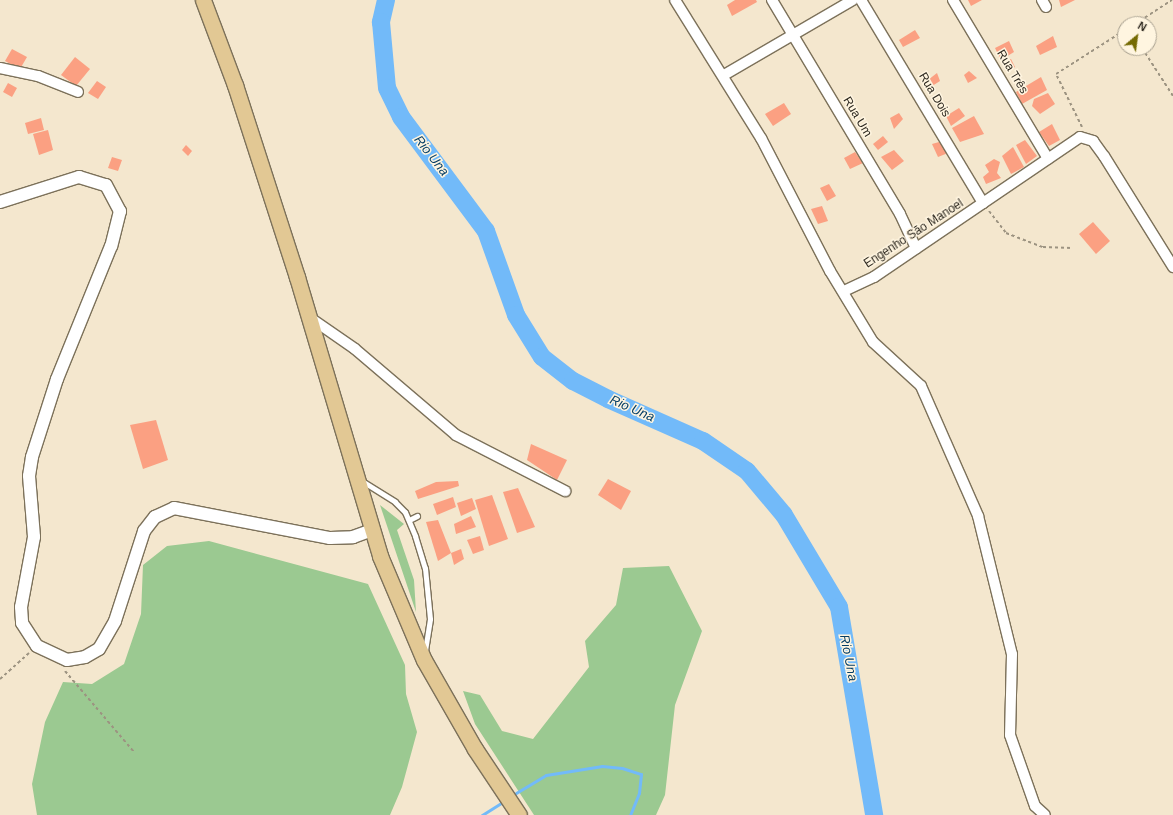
<!DOCTYPE html>
<meta charset="utf-8">
<style>
body{margin:0}
#map{position:relative;width:1173px;height:815px;overflow:hidden;background:#f4e7ce;font-family:Arial,sans-serif}
div>[style]{position:absolute}
.green>*{inset:0;background:#9bc991}
.stream>*{height:3px;margin:-1.5px;padding:0 1.5px;transform-origin:1.5px;border-radius:1.5px;background:#72baf9}
.river>*{height:18px;margin:-9px;padding:0 9px;transform-origin:9px;border-radius:9px;background:#72baf9}
.building>*{inset:0;background:#fba082}
.path>*{height:2px;margin-top:-1px;transform-origin:0;background:repeating-linear-gradient(90deg,#9c9381 0 3px,transparent 0 6px)}
.roads{filter:drop-shadow(1px 0 #7c715a) drop-shadow(-1px 0 #7c715a) drop-shadow(0 1px #7c715a) drop-shadow(0 -1px #7c715a)}
.service>*{height:5px;margin:-2.5px;padding:0 2.5px;transform-origin:2.5px;border-radius:2.5px;background:#fff}
.minor>*{height:10px;margin:-5px;padding:0 5px;transform-origin:5px;border-radius:5px;background:#fff}
.tertiary>*{height:12px;margin:-6px;padding:0 6px;transform-origin:6px;border-radius:6px;background:#fff}
.primary>*{height:15px;margin:-7.5px;padding:0 7.5px;transform-origin:7.5px;border-radius:7.5px;background:#e2c894}
span{translate:-50% -50%;white-space:nowrap;text-align:center;line-height:1.15;-webkit-text-stroke:3px #fff5e0;paint-order:stroke}
.street-label{font-size:12px;color:#2c271e}
.water-label{font-size:13px;color:#053e66;font-style:italic}
.north{position:absolute;left:1117px;top:16px;width:40px;height:40px;box-sizing:border-box;background:#fff5e0;border:1px solid #aba392;border-radius:50%;rotate:29deg;font-size:11px;font-weight:700;line-height:16px;text-align:center;color:#2c271e}
.north::after{content:'';display:block;margin:auto;width:14px;height:18px;background:#756a03;clip-path:polygon(50% 0,100% 100%,50% 72%,0 100%)}
</style>
<div id="map">
<div class="green">
<div style="clip-path:polygon(380px 505px,404px 524px,397px 530px,414px 580px,416px 612px)"></div>
<div style="clip-path:polygon(209px 541px,368px 584px,405px 665px,406px 694px,417px 732px,402px 787px,390px 815px,37px 815px,32px 784px,45px 722px,63px 682px,92px 684px,124px 664px,141px 614px,143px 565px,167px 546px)"></div>
<div style="clip-path:polygon(669px 566px,702px 631px,675px 705px,665px 795px,656px 815px,534px 815px,475px 724px,463px 691px,480px 695px,502px 731px,533px 739px,589px 667px,585px 641px,616px 605px,623px 568px)"></div>
</div>
<div class="stream">
<div style="left:516px;top:793px;width:35px;rotate:-31deg"></div>
<div style="left:546px;top:775px;width:57px;rotate:-9.1deg"></div>
<div style="left:602px;top:766px;width:20px;rotate:6deg"></div>
<div style="left:622px;top:768px;width:20px;rotate:18deg"></div>
<div style="left:641px;top:774px;width:19px;rotate:96deg"></div>
<div style="left:639px;top:793px;width:24px;rotate:112deg"></div>
<div style="left:482px;top:815px;width:22px;rotate:-32deg"></div>
</div>
<div class="river">
<div style="left:386px;top:0;width:23px;rotate:103deg"></div>
<div style="left:381px;top:22px;width:66px;rotate:84.8deg"></div>
<div style="left:387px;top:88px;width:32px;rotate:64deg"></div>
<div style="left:401px;top:117px;width:142px;rotate:53.3deg"></div>
<div style="left:486px;top:231px;width:89px;rotate:70.3deg"></div>
<div style="left:516px;top:315px;width:49px;rotate:58.2deg"></div>
<div style="left:542px;top:357px;width:39px;rotate:38deg"></div>
<div style="left:573px;top:381px;width:39px;rotate:27deg"></div>
<div style="left:608px;top:399px;width:104px;rotate:23.9deg"></div>
<div style="left:703px;top:441px;width:53px;rotate:34.3deg"></div>
<div style="left:747px;top:471px;width:57px;rotate:49.9deg"></div>
<div style="left:784px;top:515px;width:107px;rotate:59.1deg"></div>
<div style="left:839px;top:607px;width:211px;rotate:80.4deg"></div>
</div>
<div class="building">
<div style="clip-path:polygon(735px 0,756px 0,757px 2px,732px 16px,727px 5px)"></div>
<div style="clip-path:polygon(968px 0,982px 0,971px 6px)"></div>
<div style="clip-path:polygon(1059px 0,1075px 0,1061px 7px)"></div>
<div style="clip-path:polygon(915px 30px,920px 38px,903px 47px,899px 40px)"></div>
<div style="clip-path:polygon(1053px 36px,1057px 47px,1040px 55px,1036px 46px)"></div>
<div style="clip-path:polygon(1009px 41px,1014px 52px,1001px 60px,995px 48px)"></div>
<div style="clip-path:polygon(12px 49px,27px 57px,20px 69px,5px 61px)"></div>
<div style="clip-path:polygon(75px 57px,90px 69px,76px 86px,61px 75px)"></div>
<div style="clip-path:polygon(1011px 59px,1015px 67px,1007px 71px,1002px 63px)"></div>
<div style="clip-path:polygon(969px 71px,977px 78px,968px 83px,964px 75px)"></div>
<div style="clip-path:polygon(937px 73px,940px 81px,929px 88px,928px 80px)"></div>
<div style="clip-path:polygon(1041px 77px,1047px 90px,1022px 104px,1016px 92px)"></div>
<div style="clip-path:polygon(97px 81px,106px 87px,98px 99px,88px 93px)"></div>
<div style="clip-path:polygon(8px 83px,17px 88px,12px 97px,3px 92px)"></div>
<div style="clip-path:polygon(1048px 93px,1055px 104px,1040px 114px,1032px 106px,1034px 99px)"></div>
<div style="clip-path:polygon(784px 103px,791px 114px,773px 126px,765px 114px)"></div>
<div style="clip-path:polygon(959px 108px,965px 116px,951px 126px,946px 116px)"></div>
<div style="clip-path:polygon(899px 113px,903px 119px,894px 129px,890px 118px)"></div>
<div style="clip-path:polygon(974px 116px,984px 134px,960px 142px,952px 128px)"></div>
<div style="clip-path:polygon(41px 118px,44px 130px,28px 134px,25px 123px)"></div>
<div style="clip-path:polygon(1052px 124px,1060px 140px,1049px 146px,1039px 132px)"></div>
<div style="clip-path:polygon(48px 130px,53px 150px,39px 155px,33px 134px)"></div>
<div style="clip-path:polygon(883px 136px,888px 142px,878px 150px,873px 144px)"></div>
<div style="clip-path:polygon(1025px 140px,1037px 156px,1026px 164px,1016px 145px)"></div>
<div style="clip-path:polygon(939px 142px,948px 153px,938px 157px,932px 144px)"></div>
<div style="clip-path:polygon(186px 145px,192px 151px,188px 156px,182px 150px)"></div>
<div style="clip-path:polygon(1013px 147px,1024px 167px,1011px 174px,1002px 156px)"></div>
<div style="clip-path:polygon(894px 150px,904px 161px,892px 170px,881px 157px)"></div>
<div style="clip-path:polygon(855px 152px,863px 163px,850px 169px,844px 158px)"></div>
<div style="clip-path:polygon(112px 157px,122px 160px,118px 171px,108px 168px)"></div>
<div style="clip-path:polygon(994px 159px,1000px 162px,997px 173px,1001px 178px,986px 184px,983px 177px,989px 172px,985px 165px)"></div>
<div style="clip-path:polygon(829px 184px,836px 196px,827px 201px,820px 188px)"></div>
<div style="clip-path:polygon(822px 206px,828px 221px,818px 224px,811px 209px)"></div>
<div style="clip-path:polygon(1093px 222px,1110px 241px,1096px 254px,1079px 234px)"></div>
<div style="clip-path:polygon(156px 420px,168px 460px,143px 469px,130px 425px)"></div>
<div style="clip-path:polygon(531px 444px,567px 460px,557px 480px,527px 460px)"></div>
<div style="clip-path:polygon(608px 479px,631px 491px,621px 510px,598px 495px)"></div>
<div style="clip-path:polygon(458px 481px,459px 486px,418px 499px,415px 491px,436px 482px)"></div>
<div style="clip-path:polygon(518px 488px,535px 527px,517px 533px,503px 492px)"></div>
<div style="clip-path:polygon(492px 495px,508px 539px,489px 546px,475px 500px)"></div>
<div style="clip-path:polygon(453px 497px,456px 507px,437px 515px,433px 504px)"></div>
<div style="clip-path:polygon(472px 498px,476px 509px,461px 516px,457px 503px)"></div>
<div style="clip-path:polygon(471px 516px,476px 527px,456px 534px,454px 524px)"></div>
<div style="clip-path:polygon(438px 520px,451px 553px,438px 561px,426px 522px)"></div>
<div style="clip-path:polygon(480px 536px,484px 550px,473px 554px,467px 540px)"></div>
<div style="clip-path:polygon(461px 549px,464px 559px,454px 565px,451px 553px)"></div>
</div>
<div class="path">
<div style="left:1135px;top:24px;width:44px;rotate:-33deg"></div>
<div style="left:1142px;top:48px;width:57px;rotate:57.1deg"></div>
<div style="left:1082px;top:127px;width:59px;rotate:-116.1deg"></div>
<div style="left:1056px;top:74px;width:82px;rotate:-32.5deg"></div>
<div style="left:989px;top:211px;width:28px;rotate:52deg"></div>
<div style="left:1006px;top:233px;width:40px;rotate:21deg"></div>
<div style="left:1043px;top:247px;width:29px;rotate:2deg"></div>
<div style="left:65px;top:671px;width:106px;rotate:49.6deg"></div>
<div style="left:0;top:679px;width:39px;rotate:-42deg"></div>
</div>
<div class="roads">
<div class="service">
<div style="left:362px;top:481px;width:39px;rotate:32deg"></div>
<div style="left:395px;top:502px;width:14px;rotate:45deg"></div>
<div style="left:405px;top:512px;width:26px;rotate:67deg"></div>
<div style="left:415px;top:536px;width:34px;rotate:73deg"></div>
<div style="left:425px;top:568px;width:51px;rotate:84.4deg"></div>
<div style="left:430px;top:619px;width:33px;rotate:99deg"></div>
<div style="left:409px;top:520px;width:9px;rotate:-27deg"></div>
</div>
<div class="minor">
<div style="left:675px;top:0;width:163px;rotate:58.1deg"></div>
<div style="left:761px;top:138px;width:150px;rotate:62.6deg"></div>
<div style="left:830px;top:271px;width:83px;rotate:58.8deg"></div>
<div style="left:873px;top:342px;width:65px;rotate:42.5deg"></div>
<div style="left:921px;top:386px;width:142px;rotate:66.3deg"></div>
<div style="left:978px;top:516px;width:142px;rotate:76.2deg"></div>
<div style="left:1012px;top:654px;width:81px;rotate:91.4deg"></div>
<div style="left:1010px;top:735px;width:75px;rotate:70.6deg"></div>
<div style="left:1035px;top:806px;width:13px;rotate:42deg"></div>
<div style="left:772px;top:0;width:249px;rotate:59.1deg"></div>
<div style="left:900px;top:214px;width:38px;rotate:65deg"></div>
<div style="left:861px;top:0;width:237px;rotate:59deg"></div>
<div style="left:953px;top:0;width:185px;rotate:59.1deg"></div>
<div style="left:1042px;top:0;width:8px;rotate:60deg"></div>
<div style="left:0;top:68px;width:39px;rotate:12deg"></div>
<div style="left:38px;top:76px;width:43px;rotate:21.8deg"></div>
<div style="left:724px;top:75px;width:149px;rotate:-30.2deg"></div>
<div style="left:844px;top:291px;width:33px;rotate:-25deg"></div>
<div style="left:874px;top:277px;width:249px;rotate:-34.2deg"></div>
<div style="left:1080px;top:137px;width:14px;rotate:17deg"></div>
<div style="left:1093px;top:141px;width:19px;rotate:54deg"></div>
<div style="left:1104px;top:156px;width:131px;rotate:58.1deg"></div>
<div style="left:309px;top:317px;width:56px;rotate:34.8deg"></div>
<div style="left:355px;top:349px;width:133px;rotate:40.4deg"></div>
<div style="left:456px;top:435px;width:123px;rotate:27.2deg"></div>
</div>
<div class="tertiary">
<div style="left:0;top:202px;width:83px;rotate:-17.6deg"></div>
<div style="left:79px;top:177px;width:28px;rotate:17deg"></div>
<div style="left:106px;top:185px;width:30px;rotate:62deg"></div>
<div style="left:120px;top:211px;width:36px;rotate:104deg"></div>
<div style="left:111px;top:246px;width:144px;rotate:112.1deg"></div>
<div style="left:57px;top:379px;width:82px;rotate:107.8deg"></div>
<div style="left:32px;top:457px;width:19px;rotate:99deg"></div>
<div style="left:29px;top:476px;width:61px;rotate:85.3deg"></div>
<div style="left:34px;top:537px;width:71px;rotate:100.5deg"></div>
<div style="left:21px;top:607px;width:16px;rotate:86deg"></div>
<div style="left:22px;top:623px;width:27px;rotate:57deg"></div>
<div style="left:37px;top:646px;width:33px;rotate:25deg"></div>
<div style="left:67px;top:660px;width:18px;rotate:-9deg"></div>
<div style="left:85px;top:657px;width:16px;rotate:-30deg"></div>
<div style="left:99px;top:649px;width:32px;rotate:-60deg"></div>
<div style="left:115px;top:621px;width:95px;rotate:-72.1deg"></div>
<div style="left:144px;top:531px;width:18px;rotate:-52deg"></div>
<div style="left:155px;top:517px;width:21px;rotate:-25deg"></div>
<div style="left:174px;top:508px;width:159px;rotate:10.9deg"></div>
<div style="left:330px;top:538px;width:23px;rotate:-2deg"></div>
<div style="left:353px;top:537px;width:20px;rotate:-20deg"></div>
</div>
<div class="primary">
<div style="left:203px;top:0;width:91px;rotate:69.4deg"></div>
<div style="left:235px;top:85px;width:202px;rotate:72.1deg"></div>
<div style="left:297px;top:277px;width:291px;rotate:73.4deg"></div>
<div style="left:380px;top:556px;width:113px;rotate:67.1deg"></div>
<div style="left:424px;top:660px;width:103px;rotate:60.2deg"></div>
<div style="left:475px;top:749px;width:79px;rotate:56.3deg"></div>
</div>
</div>
<div class="street-label">
<span style="left:1012px;top:72px;rotate:59deg">Rua Três</span>
<span style="left:934px;top:95px;rotate:59deg">Rua Dois</span>
<span style="left:857px;top:117px;rotate:59deg">Rua Um</span>
<span style="left:914px;top:234px;rotate:-33deg">Engenho São Manoel</span>
</div>
<div class="water-label">
<span style="left:431px;top:156px;rotate:52deg">Rio Una</span>
<span style="left:632px;top:409px;rotate:24deg">Rio Una</span>
<span style="left:848px;top:658px;rotate:79deg">Rio Una</span>
</div>
<div class="north">N</div>
</div>
